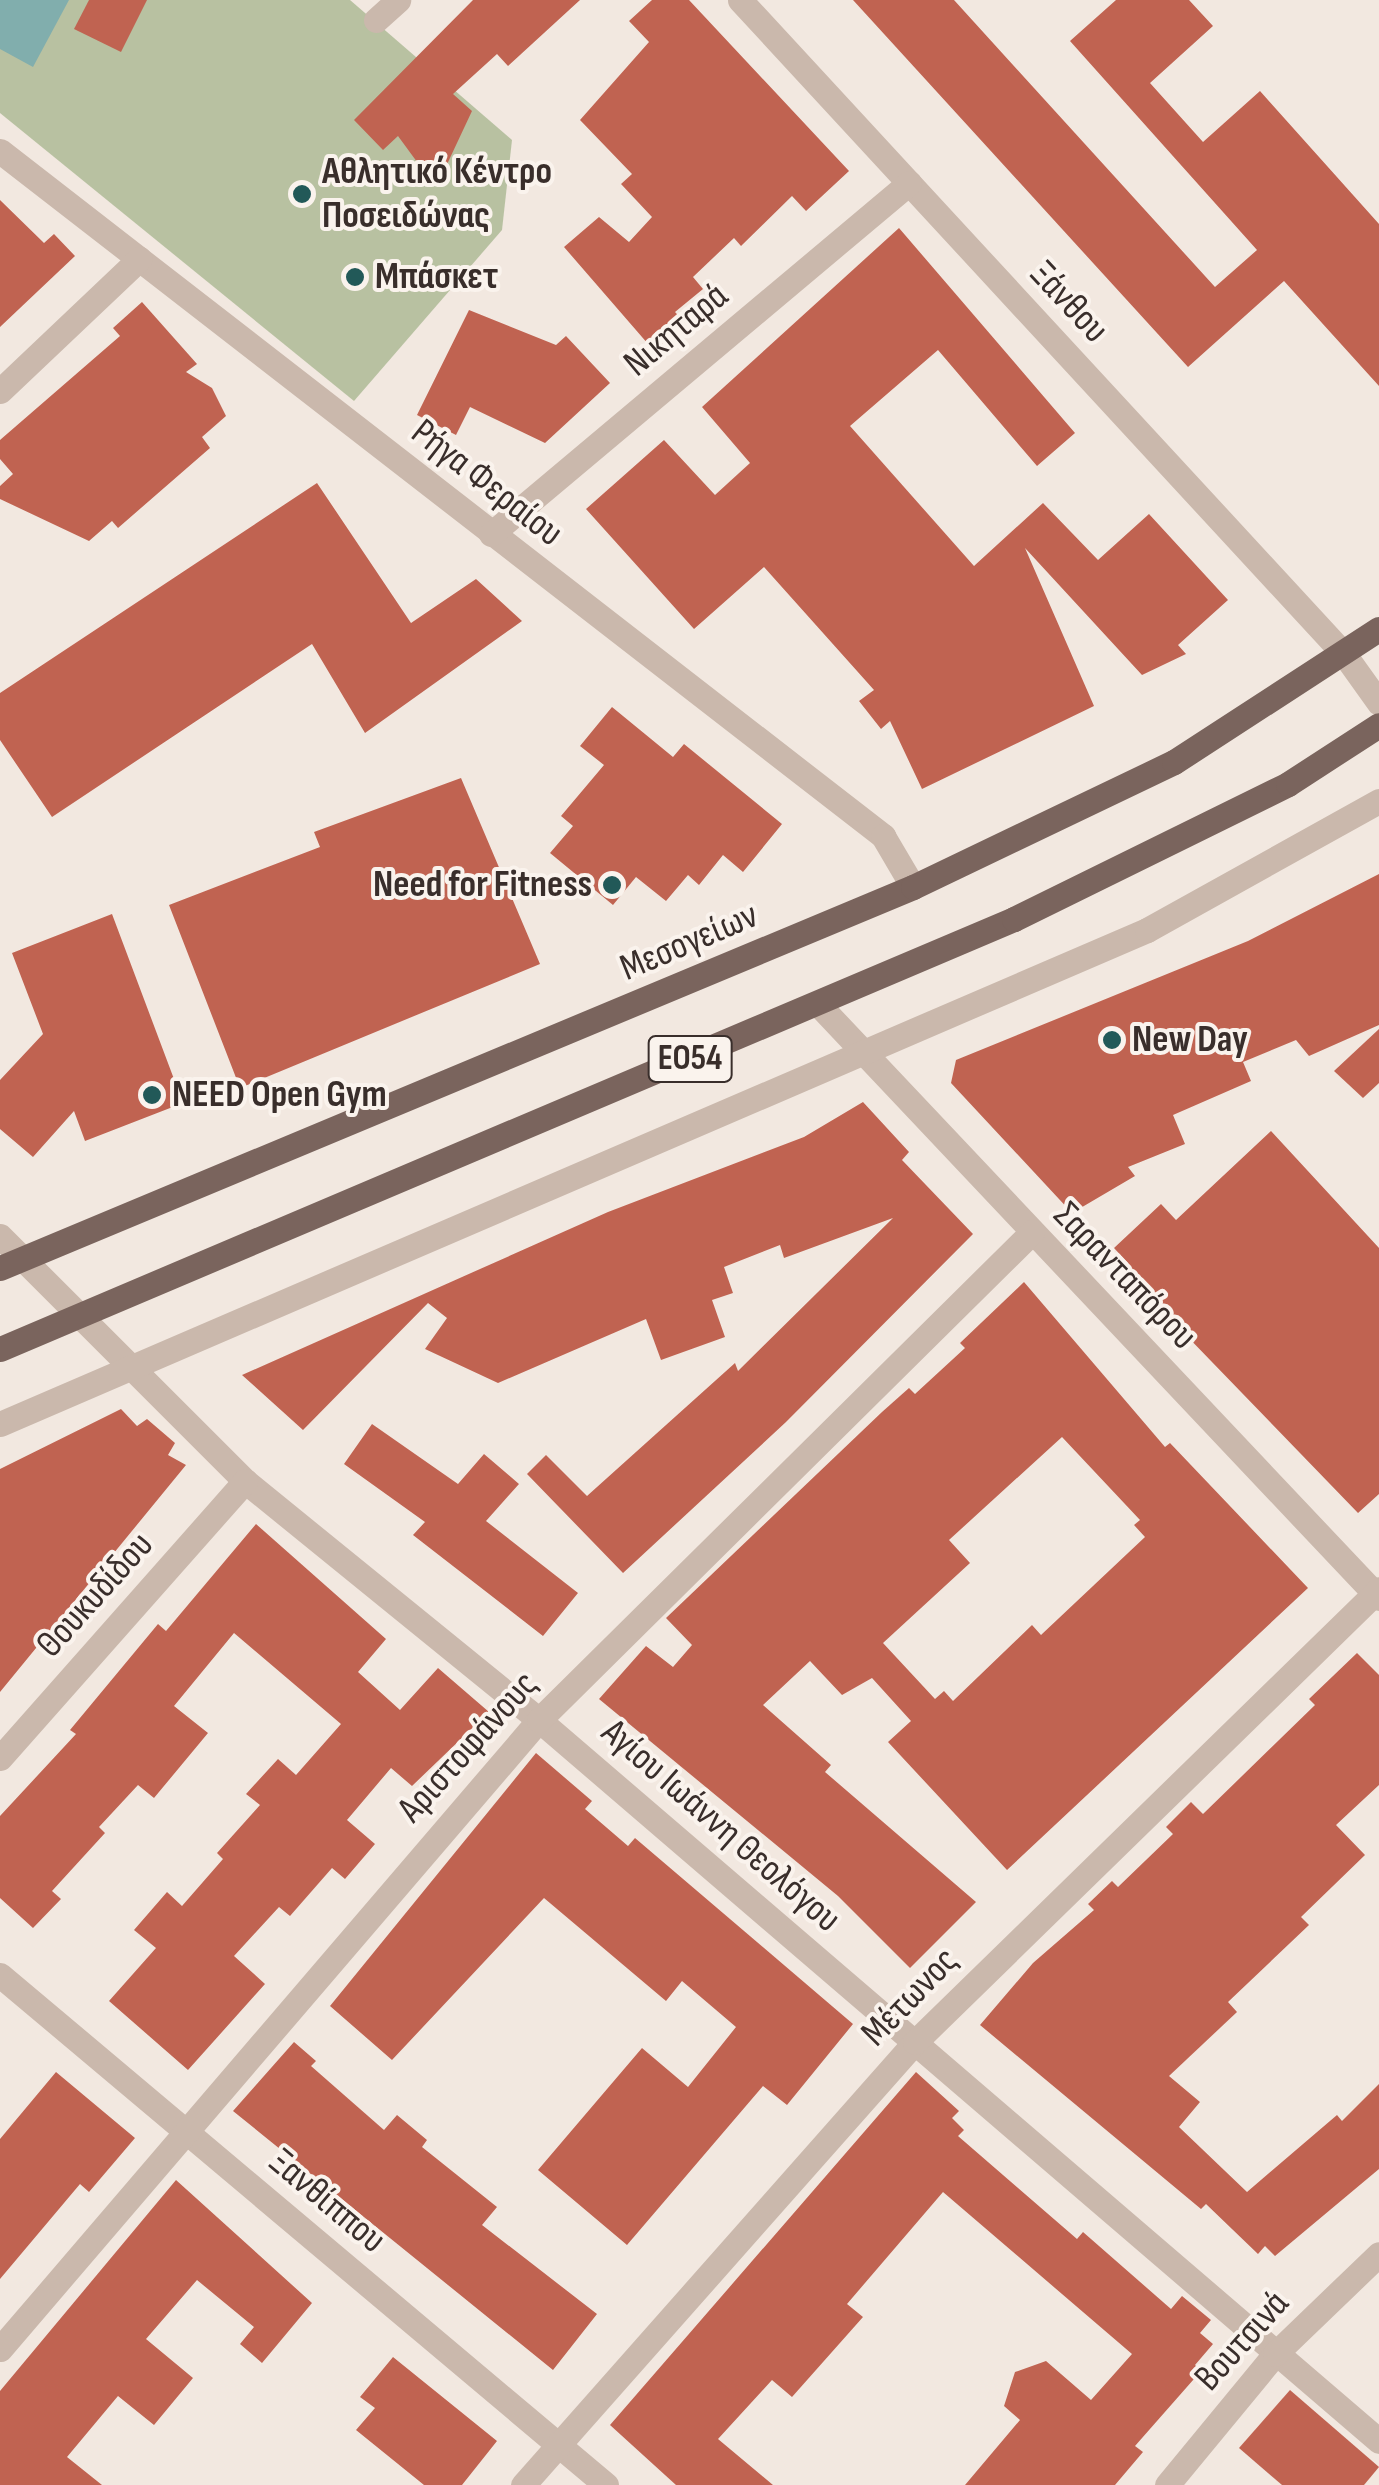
<!DOCTYPE html>
<meta charset="utf-8">
<style>
body{margin:0}
#map{position:relative;width:1379px;height:2485px;overflow:hidden;background:#f2e8e0;font-family:"Sofia Sans Condensed",sans-serif}
div>[style]{position:absolute}
.green>*{inset:0;background:#b8c1a1}
.water>*{inset:0;background:#81aead}
.building>*{inset:0;background:#c06351}
.minor>*{height:25px;margin:-12.5px;padding:0 12.5px;transform-origin:12.5px;border-radius:12.5px;background:#cab8ac}
.major>*{height:25px;margin:-12.5px;padding:0 12.5px;transform-origin:12.5px;border-radius:12.5px;background:#7a645d}
.dots>*{width:28px;height:28px;translate:-50% -50%;box-sizing:border-box;border:5px solid #faf3ed;border-radius:50%}
span{translate:-50% -50%;white-space:nowrap;text-align:center;line-height:1.15;-webkit-text-stroke:8px #faf3ed;paint-order:stroke}
.shield-label span{padding:2px 8px;background:#faf3ed;border:2px solid;border-radius:8px;-webkit-text-stroke-width:0}
.shield-label{font-size:35px;color:#392e2b;font-weight:700}
.poi-label{font-size:38px;color:#392e2b;font-weight:700}
.left{translate:0 -50%;text-align:left}
.right{translate:-100% -50%;text-align:right}
.street-label{font-size:38px;color:#392e2b}
</style>
<div id="map">
<div class="green">
<div style="clip-path:polygon(0 0,350px 0,512px 140px,502px 230px,354px 401px,0 113px)"></div>
</div>
<div class="water">
<div style="clip-path:polygon(0 0,69px 0,33px 67px,0 49px)"></div>
</div>
<div class="building">
<div style="clip-path:polygon(89px 0,147px 0,121px 52px,74px 29px)"></div>
<div style="clip-path:polygon(473px 0,580px 0,508px 66px,497px 54px,453px 94px,472px 111px,442px 175px,420px 166px,398px 136px,383px 150px,354px 120px)"></div>
<div style="clip-path:polygon(652px 0,689px 0,849px 171px,806px 211px,792px 196px,741px 246px,734px 238px,693px 277px,703px 289px,675px 312px,687px 325px,655px 352px,564px 247px,599px 217px,629px 242px,652px 217px,621px 184px,632px 174px,580px 120px,649px 42px,629px 21px)"></div>
<div style="clip-path:polygon(853px 0,954px 0,1215px 287px,1257px 250px,1070px 41px,1116px 0,1189px 0,1213px 26px,1150px 83px,1203px 142px,1260px 91px,1379px 224px,1379px 386px,1284px 281px,1188px 367px)"></div>
<div style="clip-path:polygon(0 200px,44px 243px,54px 234px,75px 256px,0 327px)"></div>
<div style="clip-path:polygon(899px 228px,1075px 433px,1037px 466px,938px 350px,850px 426px,974px 566px,1043px 503px,1098px 560px,1149px 514px,1228px 600px,1178px 645px,1186px 654px,1142px 675px,1025px 548px,1094px 706px,922px 789px,890px 721px,881px 729px,859px 701px,874px 690px,764px 567px,694px 629px,586px 509px,664px 440px,715px 495px,750px 463px,702px 407px)"></div>
<div style="clip-path:polygon(142px 302px,197px 364px,186px 372px,212px 388px,226px 416px,202px 437px,210px 448px,118px 528px,112px 521px,89px 541px,0 499px,0 486px,13px 474px,0 459px,0 440px,120px 336px,113px 328px)"></div>
<div style="clip-path:polygon(469px 310px,556px 345px,566px 336px,610px 383px,545px 443px,470px 407px,456px 435px,417px 415px)"></div>
<div style="clip-path:polygon(317px 483px,411px 623px,476px 579px,522px 621px,365px 733px,312px 644px,52px 817px,0 740px,0 693px)"></div>
<div style="clip-path:polygon(612px 707px,673px 757px,684px 744px,782px 824px,743px 872px,723px 855px,699px 885px,688px 875px,666px 901px,636px 877px,613px 905px,550px 853px,573px 826px,561px 816px,604px 765px,580px 746px)"></div>
<div style="clip-path:polygon(461px 778px,540px 964px,240px 1088px,169px 905px,320px 847px,314px 832px)"></div>
<div style="clip-path:polygon(1379px 874px,1379px 1025px,1309px 1056px,1296px 1040px,1243px 1062px,1251px 1081px,1173px 1115px,1185px 1144px,1128px 1167px,1135px 1176px,1072px 1213px,951px 1083px,956px 1060px,1248px 941px)"></div>
<div style="clip-path:polygon(112px 914px,183px 1103px,85px 1141px,74px 1111px,33px 1157px,0 1129px,0 1080px,43px 1034px,12px 953px)"></div>
<div style="clip-path:polygon(1379px 1029px,1379px 1083px,1363px 1098px,1334px 1071px)"></div>
<div style="clip-path:polygon(863px 1102px,909px 1152px,902px 1160px,973px 1234px,786px 1422px,623px 1573px,527px 1474px,546px 1455px,587px 1496px,735px 1363px,738px 1371px,893px 1218px,784px 1258px,780px 1245px,724px 1267px,733px 1293px,712px 1300px,725px 1337px,661px 1360px,646px 1319px,498px 1383px,425px 1349px,447px 1318px,428px 1303px,303px 1430px,242px 1375px,608px 1212px,804px 1137px)"></div>
<div style="clip-path:polygon(1271px 1131px,1379px 1248px,1379px 1494px,1358px 1513px,1122px 1269px,1128px 1263px,1114px 1248px,1161px 1204px,1176px 1220px)"></div>
<div style="clip-path:polygon(evenodd,1024px 1282px,1165px 1447px,1170px 1443px,1308px 1588px,1007px 1870px,888px 1742px,911px 1721px,872px 1678px,842px 1695px,810px 1661px,763px 1705px,831px 1765px,825px 1772px,976px 1902px,910px 1968px,838px 1896px,599px 1699px,646px 1646px,673px 1667px,692px 1645px,666px 1618px,882px 1412px,909px 1388px,915px 1394px,965px 1348px,960px 1343px,1024px 1282px,1062px 1437px,1140px 1520px,1134px 1525px,1145px 1537px,1041px 1635px,1032px 1625px,953px 1701px,944px 1691px,935px 1699px,883px 1643px,970px 1563px,949px 1540px,1062px 1437px)"></div>
<div style="clip-path:polygon(121px 1409px,137px 1426px,147px 1419px,175px 1443px,168px 1455px,186px 1465px,0 1692px,0 1469px)"></div>
<div style="clip-path:polygon(372px 1424px,458px 1484px,484px 1454px,519px 1484px,486px 1521px,578px 1593px,543px 1636px,413px 1535px,425px 1522px,344px 1464px)"></div>
<div style="clip-path:polygon(256px 1524px,386px 1639px,358px 1672px,400px 1710px,438px 1668px,489px 1712px,412px 1786px,391px 1768px,347px 1820px,375px 1844px,345px 1879px,332px 1868px,290px 1916px,279px 1907px,234px 1956px,265px 1984px,188px 2070px,109px 2001px,156px 1948px,134px 1930px,167px 1892px,182px 1906px,223px 1859px,217px 1853px,260px 1805px,246px 1794px,278px 1759px,296px 1775px,341px 1724px,234px 1633px,174px 1706px,208px 1733px,154px 1798px,138px 1785px,99px 1827px,105px 1833px,52px 1891px,61px 1899px,33px 1928px,0 1898px,0 1816px,76px 1734px,70px 1730px,158px 1624px,166px 1631px)"></div>
<div style="clip-path:polygon(1357px 1653px,1379px 1675px,1379px 1785px,1336px 1825px,1365px 1855px,1301px 1917px,1309px 1925px,1228px 2002px,1237px 2012px,1169px 2076px,1200px 2102px,1179px 2127px,1247px 2192px,1337px 2115px,1342px 2121px,1379px 2084px,1379px 2169px,1275px 2256px,1265px 2246px,1258px 2254px,1206px 2204px,1201px 2209px,980px 2025px,1033px 1963px,1094px 1910px,1088px 1904px,1112px 1881px,1118px 1887px,1173px 1834px,1166px 1827px,1191px 1802px,1203px 1814px,1315px 1705px,1309px 1699px)"></div>
<div style="clip-path:polygon(536px 1753px,592px 1801px,585px 1809px,628px 1846px,635px 1838px,853px 2024px,787px 2105px,763px 2086px,627px 2245px,538px 2170px,642px 2048px,688px 2087px,736px 2027px,682px 1981px,666px 2001px,544px 1898px,392px 2060px,330px 2006px)"></div>
<div style="clip-path:polygon(294px 2042px,316px 2061px,311px 2066px,384px 2130px,397px 2115px,427px 2140px,422px 2147px,497px 2207px,482px 2225px,597px 2314px,553px 2370px,233px 2111px)"></div>
<div style="clip-path:polygon(56px 2072px,135px 2138px,89px 2192px,80px 2184px,0 2279px,0 2139px)"></div>
<div style="clip-path:polygon(916px 2072px,959px 2111px,952px 2118px,964px 2130px,958px 2136px,1077px 2239px,1083px 2232px,1171px 2309px,1182px 2296px,1211px 2320px,1200px 2333px,1213px 2344px,1195px 2365px,1201px 2371px,1135px 2446px,1143px 2452px,1115px 2485px,965px 2485px,1020px 2420px,1004px 2406px,1015px 2372px,1046px 2361px,1091px 2400px,1132px 2354px,943px 2192px,847px 2304px,863px 2317px,792px 2397px,772px 2380px,718px 2439px,773px 2485px,676px 2485px,610px 2425px)"></div>
<div style="clip-path:polygon(176px 2180px,312px 2303px,262px 2363px,240px 2344px,254px 2327px,197px 2280px,146px 2339px,193px 2378px,154px 2425px,118px 2396px,67px 2457px,102px 2485px,0 2485px,0 2391px)"></div>
<div style="clip-path:polygon(393px 2357px,497px 2441px,462px 2485px,424px 2485px,356px 2430px,375px 2408px,360px 2397px)"></div>
<div style="clip-path:polygon(1290px 2390px,1379px 2467px,1364px 2485px,1282px 2485px,1239px 2448px)"></div>
</div>
<div class="minor">
<div style="left:740px;top:0;width:890px;rotate:47.28deg"></div>
<div style="left:1344px;top:654px;width:60px;rotate:54.5deg"></div>
<div style="left:376px;top:20px;width:30px;rotate:-42deg"></div>
<div style="left:0;top:151px;width:1118px;rotate:37.8deg"></div>
<div style="left:883px;top:836px;width:59px;rotate:59.5deg"></div>
<div style="left:0;top:391px;width:192px;rotate:-43.5deg"></div>
<div style="left:491px;top:534px;width:546px;rotate:-40.02deg"></div>
<div style="left:818px;top:1004px;width:817px;rotate:46.64deg"></div>
<div style="left:0;top:1236px;width:346px;rotate:45deg"></div>
<div style="left:245px;top:1481px;width:379px;rotate:39.1deg"></div>
<div style="left:539px;top:1720px;width:1107px;rotate:40.64deg"></div>
<div style="left:0;top:1424px;width:1249px;rotate:-23.3deg"></div>
<div style="left:1147px;top:930px;width:265px;rotate:-29.1deg"></div>
<div style="left:0;top:1758px;width:370px;rotate:-48.5deg"></div>
<div style="left:0;top:1975px;width:792px;rotate:40.08deg"></div>
<div style="left:0;top:2349px;width:828px;rotate:-49.41deg"></div>
<div style="left:539px;top:1720px;width:694px;rotate:-44.71deg"></div>
<div style="left:523px;top:2485px;width:592px;rotate:-48.5deg"></div>
<div style="left:915px;top:2042px;width:648px;rotate:-44.31deg"></div>
<div style="left:1167px;top:2485px;width:170px;rotate:-50.5deg"></div>
<div style="left:1275px;top:2354px;width:144px;rotate:-43.9deg"></div>
</div>
<div class="major">
<div style="left:0;top:1268px;width:989px;rotate:-22.65deg"></div>
<div style="left:913px;top:887px;width:289px;rotate:-25.6deg"></div>
<div style="left:1174px;top:762px;width:244px;rotate:-33deg"></div>
<div style="left:0;top:1349px;width:1101px;rotate:-22.98deg"></div>
<div style="left:1014px;top:919px;width:305px;rotate:-26.2deg"></div>
<div style="left:1288px;top:784px;width:108px;rotate:-33deg"></div>
</div>
<div class="dots">
<div style="left:302px;top:194px;background:#225958"></div>
<div style="left:355px;top:277px;background:#225958"></div>
<div style="left:612px;top:885px;background:#225958"></div>
<div style="left:1112px;top:1040px;background:#225958"></div>
<div style="left:152px;top:1095px;background:#225958"></div>
</div>
<div class="shield-label">
<span style="left:690px;top:1059px">ΕΟ54</span>
</div>
<div class="poi-label">
<span class="left" style="left:322px;top:194px">Αθλητικό Κέντρο<br>Ποσειδώνας</span>
<span class="left" style="left:375px;top:277px">Μπάσκετ</span>
<span class="right" style="left:592px;top:885px">Need for Fitness</span>
<span class="left" style="left:1132px;top:1040px">New Day</span>
<span class="left" style="left:172px;top:1095px">NEED Open Gym</span>
</div>
<div class="street-label">
<span style="left:1069px;top:302px;rotate:47deg">Ξάνθου</span>
<span style="left:676px;top:330px;rotate:-40deg">Νικηταρά</span>
<span style="left:487px;top:483px;rotate:38deg">Ρήγα Φεραίου</span>
<span style="left:689px;top:942px;rotate:-23deg">Μεσογείων</span>
<span style="left:1125px;top:1276px;rotate:46deg">Σαρανταπόρου</span>
<span style="left:95px;top:1595px;rotate:-48deg">Θουκυδίδου</span>
<span style="left:468px;top:1747px;rotate:-48deg">Αριστοφάνους</span>
<span style="left:721px;top:1826px;rotate:41deg">Αγίου Ιωάννη Θεολόγου</span>
<span style="left:910px;top:1997px;rotate:-46deg">Μέτωνος</span>
<span style="left:327px;top:2201px;rotate:40deg">Ξανθίππου</span>
<span style="left:1242px;top:2341px;rotate:-48deg">Βουτσινά</span>
</div>
</div>
